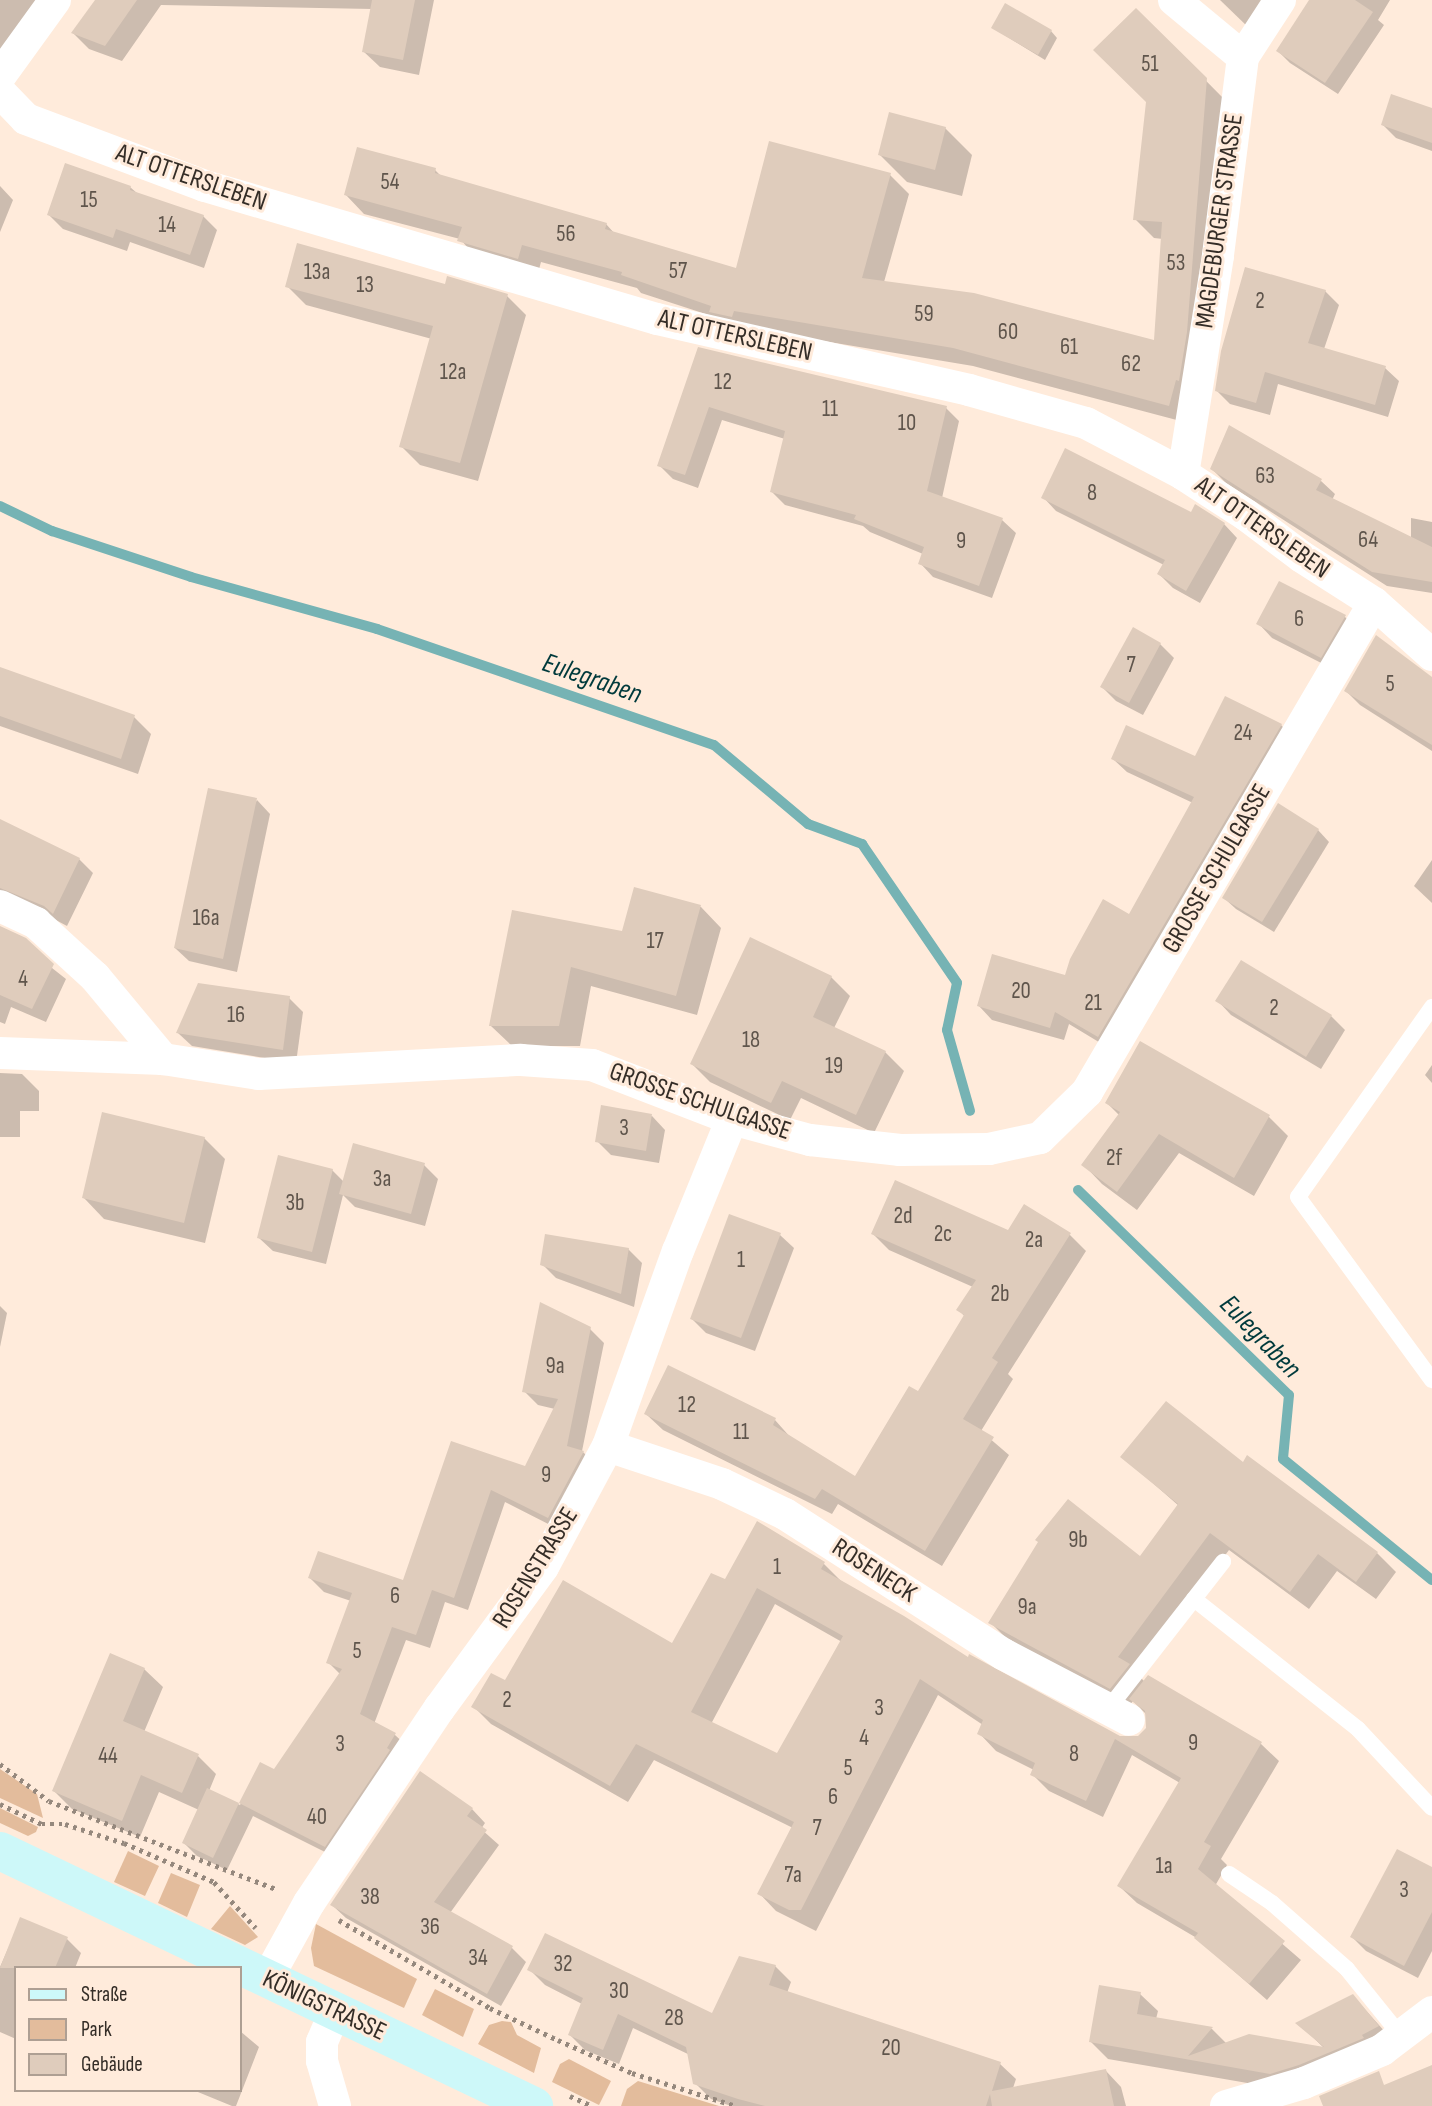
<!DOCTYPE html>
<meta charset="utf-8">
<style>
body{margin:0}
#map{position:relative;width:1432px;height:2106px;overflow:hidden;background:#ffebdb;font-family:"Sofia Sans Condensed",sans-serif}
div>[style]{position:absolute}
.green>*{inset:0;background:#e3bc9c}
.shadow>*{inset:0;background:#0003}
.stream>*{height:10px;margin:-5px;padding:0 5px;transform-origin:5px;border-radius:5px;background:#76b3b4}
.building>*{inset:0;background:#dfccbc}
.path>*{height:4.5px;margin-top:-2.25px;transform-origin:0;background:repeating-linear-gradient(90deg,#95887d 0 3.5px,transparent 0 8.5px)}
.lane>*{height:16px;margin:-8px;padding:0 8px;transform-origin:8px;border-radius:8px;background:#fff}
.street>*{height:32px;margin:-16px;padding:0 16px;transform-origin:16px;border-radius:16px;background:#fff}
.secondary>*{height:38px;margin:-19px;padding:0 19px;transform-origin:19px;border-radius:19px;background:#cdf8f9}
span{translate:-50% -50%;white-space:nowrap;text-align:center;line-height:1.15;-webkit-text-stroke:6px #ffebdb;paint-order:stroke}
.number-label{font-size:23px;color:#5f554c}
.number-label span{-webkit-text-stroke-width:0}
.street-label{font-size:26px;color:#342d27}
.water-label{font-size:28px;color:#003a3c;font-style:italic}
.legend{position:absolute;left:14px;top:1966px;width:228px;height:126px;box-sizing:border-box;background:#ffebdb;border:2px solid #ae9f93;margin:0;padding:9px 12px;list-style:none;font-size:21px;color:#342d27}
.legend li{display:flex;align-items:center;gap:14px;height:35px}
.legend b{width:35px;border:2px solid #ae9f93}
</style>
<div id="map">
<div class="green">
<div style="clip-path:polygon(0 1769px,37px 1794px,43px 1818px,0 1798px)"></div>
<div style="clip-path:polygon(0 1808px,38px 1827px,36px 1832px,28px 1836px,0 1823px)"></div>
<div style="clip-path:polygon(128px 1851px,159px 1866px,145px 1896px,114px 1882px)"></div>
<div style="clip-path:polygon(171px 1873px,200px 1885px,187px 1917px,158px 1903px)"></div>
<div style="clip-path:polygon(230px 1906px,258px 1937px,245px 1945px,211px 1929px)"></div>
<div style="clip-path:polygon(316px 1924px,417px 1979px,404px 2008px,314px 1966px,311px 1948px)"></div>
<div style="clip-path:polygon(435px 1989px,474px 2009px,463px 2037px,422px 2015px)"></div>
<div style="clip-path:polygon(502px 2021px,511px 2022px,517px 2035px,541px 2048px,534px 2073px,478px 2044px,489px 2025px)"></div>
<div style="clip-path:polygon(569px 2059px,611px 2081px,599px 2105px,552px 2082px,560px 2064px)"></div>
<div style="clip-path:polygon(638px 2081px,719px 2106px,621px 2106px,627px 2089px)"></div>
</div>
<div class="shadow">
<div style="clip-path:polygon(0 0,39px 0,0 54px)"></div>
<div style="clip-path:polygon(97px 0,434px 0,419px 75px,380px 67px,363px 51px,372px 9px,161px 5px,122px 61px,89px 49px,73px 33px)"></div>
<div style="clip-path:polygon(1220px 0,1277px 0,1250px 29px)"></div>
<div style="clip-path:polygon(1312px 0,1390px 0,1378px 20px,1384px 25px,1338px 94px,1290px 63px,1278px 51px)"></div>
<div style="clip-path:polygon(1136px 10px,1224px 99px,1188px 423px,973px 366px,752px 329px,641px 293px,637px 288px,541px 262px,537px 277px,478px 259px,460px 239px,364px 214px,346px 195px,435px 170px,442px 177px,606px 224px,615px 234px,737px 270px,770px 143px,890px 175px,909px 194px,884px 282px,1156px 342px,1163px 239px,1154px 238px,1135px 219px,1148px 102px)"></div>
<div style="clip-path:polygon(993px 28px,1051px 31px,1057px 38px,1045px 60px)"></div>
<div style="clip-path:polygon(1432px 110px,1432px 151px,1396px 138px,1383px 125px)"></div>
<div style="clip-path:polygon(945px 128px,972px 155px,962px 196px,907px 182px,880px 155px)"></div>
<div style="clip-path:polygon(0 186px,13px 200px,0 232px)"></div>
<div style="clip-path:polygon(130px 187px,138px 194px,203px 216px,217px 230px,204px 268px,130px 242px,127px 251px,63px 229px,49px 215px)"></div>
<div style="clip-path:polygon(287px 286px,446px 287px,507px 296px,526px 315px,478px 481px,420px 465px,401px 446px,432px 339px,306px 305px)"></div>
<div style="clip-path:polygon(1325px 291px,1339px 305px,1324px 349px,1385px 368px,1399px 381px,1388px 417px,1278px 384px,1270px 415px,1230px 404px,1217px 391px)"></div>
<div style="clip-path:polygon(699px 349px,946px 408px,959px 421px,942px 498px,1002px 520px,1016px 533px,992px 598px,933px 577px,920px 563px,923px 554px,870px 532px,863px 526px,785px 505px,772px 492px,785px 439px,722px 420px,698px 488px,673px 479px,659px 465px)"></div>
<div style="clip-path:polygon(1230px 427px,1321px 481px,1335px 494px,1332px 500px,1411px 538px,1411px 518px,1432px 522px,1432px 593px,1387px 586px,1226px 483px,1212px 469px)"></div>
<div style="clip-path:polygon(1043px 497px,1192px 514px,1224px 524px,1237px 538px,1200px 603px,1173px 588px,1159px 574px,1164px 565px,1056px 511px)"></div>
<div style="clip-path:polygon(1345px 617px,1358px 630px,1335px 670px,1272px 638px,1259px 624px)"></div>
<div style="clip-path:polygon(1160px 644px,1174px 658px,1143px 715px,1116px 701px,1102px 687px)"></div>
<div style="clip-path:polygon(0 669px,134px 717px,151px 734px,138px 774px,0 726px)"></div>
<div style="clip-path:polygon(1432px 679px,1432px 751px,1360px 705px,1346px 691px)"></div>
<div style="clip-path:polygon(1281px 725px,1294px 739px,1112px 1050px,1069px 1024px,1064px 1040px,992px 1020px,979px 1006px,1066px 978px,1130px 916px,1193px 803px,1127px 772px,1113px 759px,1196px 758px)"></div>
<div style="clip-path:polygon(257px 800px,270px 814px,237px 972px,189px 961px,175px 948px)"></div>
<div style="clip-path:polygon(0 821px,79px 859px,93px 873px,67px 926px,22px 902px,0 909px)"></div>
<div style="clip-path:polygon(1318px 830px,1329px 842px,1274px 932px,1236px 909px,1224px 898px)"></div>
<div style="clip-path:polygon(1432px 860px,1432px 903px,1414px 886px)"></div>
<div style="clip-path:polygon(636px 889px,701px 907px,721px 928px,697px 1015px,591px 986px,580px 1046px,512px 1046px,491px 1026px,514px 912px,623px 933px)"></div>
<div style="clip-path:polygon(0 927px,66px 979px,46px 1022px,11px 1007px,5px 1024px,0 1022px)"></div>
<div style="clip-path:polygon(831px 977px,850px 996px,834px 1028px,885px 1052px,904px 1071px,874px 1133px,801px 1098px,790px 1120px,710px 1082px,692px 1064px)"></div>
<div style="clip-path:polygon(289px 998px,303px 1012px,296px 1063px,192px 1046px,178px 1033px)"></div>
<div style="clip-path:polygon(1218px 1001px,1331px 1016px,1345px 1030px,1321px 1069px,1231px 1015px)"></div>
<div style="clip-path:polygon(1432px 1065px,1432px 1083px,1425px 1075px)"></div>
<div style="clip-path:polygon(0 1073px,22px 1074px,39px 1091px,39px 1111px,20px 1111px,20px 1137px,0 1137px)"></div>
<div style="clip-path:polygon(1107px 1103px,1269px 1117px,1288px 1136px,1254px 1196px,1179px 1153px,1137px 1210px,1102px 1184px,1083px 1164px,1119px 1115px)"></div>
<div style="clip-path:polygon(652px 1116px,665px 1130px,659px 1163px,611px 1155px,597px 1141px)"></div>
<div style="clip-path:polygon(204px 1138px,225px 1159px,205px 1243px,104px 1219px,84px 1198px)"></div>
<div style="clip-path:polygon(424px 1165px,438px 1179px,425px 1226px,355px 1207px,343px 1195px,326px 1264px,273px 1251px,259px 1238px,332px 1170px,344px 1182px)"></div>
<div style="clip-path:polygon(1025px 1207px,1070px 1235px,1086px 1251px,1008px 1374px,1013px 1379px,981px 1431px,1009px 1455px,942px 1566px,838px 1504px,832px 1514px,663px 1430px,646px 1414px,669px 1367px,775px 1420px,791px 1438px,855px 1479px,918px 1393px,965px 1317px,959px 1310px,973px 1287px,889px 1250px,873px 1234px,1009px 1232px)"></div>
<div style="clip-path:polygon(780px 1235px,794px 1248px,755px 1351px,706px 1333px,692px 1319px)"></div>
<div style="clip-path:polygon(628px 1249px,642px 1263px,634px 1307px,556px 1278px,542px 1264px)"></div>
<div style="clip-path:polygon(0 1306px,7px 1313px,0 1347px)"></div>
<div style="clip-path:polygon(590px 1329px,604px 1343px,582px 1451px,597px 1466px,562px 1531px,505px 1502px,468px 1610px,445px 1602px,430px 1648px,406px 1640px,374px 1724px,395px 1735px,409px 1748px,339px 1859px,253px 1816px,227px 1870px,197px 1856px,184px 1843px,199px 1810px,159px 1792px,140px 1837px,72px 1809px,54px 1791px,144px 1669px,163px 1687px,144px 1732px,198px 1756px,216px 1774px,209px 1791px,240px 1805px,261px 1765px,274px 1771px,340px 1674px,328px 1662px,351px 1601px,324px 1592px,310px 1578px,404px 1582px,452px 1443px,526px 1468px,555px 1409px,538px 1405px,524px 1391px)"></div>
<div style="clip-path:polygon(evenodd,1123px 1457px,1243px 1464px,1248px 1458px,1377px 1553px,1396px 1572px,1376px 1599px,1337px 1571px,1309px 1609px,1229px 1550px,1137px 1674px,1145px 1682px,1148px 1677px,1261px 1744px,1279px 1761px,1221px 1859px,1227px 1865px,1215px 1886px,1301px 1960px,1267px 2000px,1195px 1937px,1137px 1903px,1119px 1886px,1180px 1783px,1132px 1755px,1103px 1817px,1049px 1791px,1032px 1774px,1034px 1770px,996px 1751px,979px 1733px,983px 1725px,938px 1695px,816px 1931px,776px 1911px,759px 1893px,793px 1828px,654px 1760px,628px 1802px,491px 1724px,474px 1707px,506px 1683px,672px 1645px,725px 1582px,824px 1564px,841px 1581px,969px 1659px,1120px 1738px,1139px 1738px,1147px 1729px,1147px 1715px,1133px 1701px,1129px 1706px,1009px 1641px,991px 1623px,1140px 1558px,1179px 1506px,1123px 1457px,775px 1604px,842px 1642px,778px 1755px,711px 1724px,775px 1604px)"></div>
<div style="clip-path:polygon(472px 1809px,485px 1823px,481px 1829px,499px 1845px,450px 1913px,512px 1948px,526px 1962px,501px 2006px,346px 1918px,332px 1905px)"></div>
<div style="clip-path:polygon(1432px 1869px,1432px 1951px,1418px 1978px,1366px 1951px,1352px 1937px)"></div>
<div style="clip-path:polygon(21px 1919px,67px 1939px,81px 1953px,75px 1968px,16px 1968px,16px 2039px,0 2032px,0 1967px)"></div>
<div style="clip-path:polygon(775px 1966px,791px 1982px,787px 1993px,1000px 2064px,1016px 2079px,1013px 2088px,1106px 2071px,1121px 2087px,1126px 2106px,731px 2106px,711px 2099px,695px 2083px,690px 2055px,633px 2028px,619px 2064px,585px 2050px,570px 2035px,582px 2004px,545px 1985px,529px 1969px,713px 2015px)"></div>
<div style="clip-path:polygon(1140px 1994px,1158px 2011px,1156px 2019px,1212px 2029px,1227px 2044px,1325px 2049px,1298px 2023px,1353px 1996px,1395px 2043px,1288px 2090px,1108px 2059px,1091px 2042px)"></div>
<div style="clip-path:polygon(240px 2031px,259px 2047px,236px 2106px,232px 2106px,193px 2090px,240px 2090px)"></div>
</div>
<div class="stream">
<div style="left:0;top:506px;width:58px;rotate:25.7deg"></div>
<div style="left:52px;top:531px;width:146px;rotate:18.3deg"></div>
<div style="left:191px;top:577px;width:193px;rotate:15.6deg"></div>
<div style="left:377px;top:629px;width:356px;rotate:19deg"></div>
<div style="left:714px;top:745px;width:123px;rotate:40deg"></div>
<div style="left:808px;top:824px;width:58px;rotate:20.3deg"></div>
<div style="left:862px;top:844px;width:168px;rotate:55.6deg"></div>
<div style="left:957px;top:983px;width:48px;rotate:102deg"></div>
<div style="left:947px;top:1030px;width:84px;rotate:74.1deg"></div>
<div style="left:1078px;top:1190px;width:294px;rotate:44.2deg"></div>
<div style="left:1289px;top:1395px;width:64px;rotate:95.4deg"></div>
<div style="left:1283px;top:1459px;width:192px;rotate:39.1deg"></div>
</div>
<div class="building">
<div style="clip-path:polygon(95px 0,137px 0,105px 46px,71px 33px)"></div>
<div style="clip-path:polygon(372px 0,415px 0,403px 60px,362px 52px)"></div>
<div style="clip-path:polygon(1309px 0,1355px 0,1373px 12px,1325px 83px,1276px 51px)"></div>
<div style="clip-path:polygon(1005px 3px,1052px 30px,1038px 55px,991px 28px)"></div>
<div style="clip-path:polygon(1136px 8px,1207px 78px,1187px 332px,1179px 381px,1176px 380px,1169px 406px,953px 348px,734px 311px,732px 317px,709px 312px,711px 306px,621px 275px,622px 272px,522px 245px,518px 259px,457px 241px,462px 227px,344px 195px,357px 147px,436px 168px,435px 173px,607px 223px,605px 229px,736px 268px,769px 141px,891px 173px,862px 278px,974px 293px,1154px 340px,1162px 222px,1133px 220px,1146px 102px,1093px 50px)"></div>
<div style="clip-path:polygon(1391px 94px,1432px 108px,1432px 143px,1381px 125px)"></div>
<div style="clip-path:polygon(889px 112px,946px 127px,935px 170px,878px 155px)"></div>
<div style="clip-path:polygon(65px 163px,131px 186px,130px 190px,204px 215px,190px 255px,116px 229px,113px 238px,47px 215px)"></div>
<div style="clip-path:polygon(297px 243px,445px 284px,447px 276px,508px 294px,460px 463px,399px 447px,433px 326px,285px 287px)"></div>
<div style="clip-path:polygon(1245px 267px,1326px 290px,1308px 343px,1386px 366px,1375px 405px,1265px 372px,1256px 403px,1215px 391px,1221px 351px)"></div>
<div style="clip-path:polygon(698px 347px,947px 406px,927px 491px,1003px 518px,979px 586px,918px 564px,924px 547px,854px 519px,856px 515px,770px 492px,785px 431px,709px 407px,685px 475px,657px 466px)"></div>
<div style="clip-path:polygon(1229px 425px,1322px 479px,1316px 490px,1432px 547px,1432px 582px,1372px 572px,1210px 469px)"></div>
<div style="clip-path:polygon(1065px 448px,1191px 512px,1195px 504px,1225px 523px,1186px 591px,1157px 574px,1165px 560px,1041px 498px)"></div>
<div style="clip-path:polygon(1279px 581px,1346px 615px,1321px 658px,1256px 624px)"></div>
<div style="clip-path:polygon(1133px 627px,1161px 643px,1129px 703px,1100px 687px)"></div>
<div style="clip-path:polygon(1376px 635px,1432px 677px,1432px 745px,1344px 691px)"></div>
<div style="clip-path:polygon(0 667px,135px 715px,121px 759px,0 716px)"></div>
<div style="clip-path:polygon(1225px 696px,1282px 724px,1098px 1037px,1055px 1012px,1050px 1028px,977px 1006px,992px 954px,1065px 975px,1070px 959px,1103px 899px,1129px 914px,1194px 797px,1111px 759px,1126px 725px,1195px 756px)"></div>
<div style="clip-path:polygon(208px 788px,257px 798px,223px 959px,174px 948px)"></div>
<div style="clip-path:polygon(1278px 803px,1319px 829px,1262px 922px,1222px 898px)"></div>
<div style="clip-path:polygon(0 819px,80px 858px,53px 914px,44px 906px,0 888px)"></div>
<div style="clip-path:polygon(634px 887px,701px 905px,676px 996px,571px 967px,559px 1026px,489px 1026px,512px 910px,622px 931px)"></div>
<div style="clip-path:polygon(0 926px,26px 938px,54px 964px,32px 1009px,0 995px)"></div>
<div style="clip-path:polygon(750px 937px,832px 976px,813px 1017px,886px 1051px,856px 1115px,782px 1081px,771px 1103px,690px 1064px)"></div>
<div style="clip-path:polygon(1241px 960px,1332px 1015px,1306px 1057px,1215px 1001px)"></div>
<div style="clip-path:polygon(198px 983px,290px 996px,283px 1050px,176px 1033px)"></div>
<div style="clip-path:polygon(1140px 1041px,1270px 1115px,1234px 1178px,1159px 1134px,1117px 1192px,1081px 1165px,1120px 1112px,1105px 1103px)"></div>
<div style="clip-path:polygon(601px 1105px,652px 1114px,646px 1151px,595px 1142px)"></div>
<div style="clip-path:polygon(102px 1112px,205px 1137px,184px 1223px,82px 1198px)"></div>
<div style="clip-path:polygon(353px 1143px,425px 1163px,411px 1214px,339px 1194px)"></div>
<div style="clip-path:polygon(278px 1155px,333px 1169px,312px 1252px,257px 1238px)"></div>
<div style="clip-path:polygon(895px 1180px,1008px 1230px,1024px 1204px,1071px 1233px,992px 1358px,998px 1362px,963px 1419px,994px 1437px,925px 1551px,822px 1489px,815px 1499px,644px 1414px,668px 1365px,776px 1418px,773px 1425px,855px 1476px,909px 1386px,918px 1391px,964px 1315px,956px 1310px,976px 1280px,871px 1234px)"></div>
<div style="clip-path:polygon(729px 1214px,781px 1233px,741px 1338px,690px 1319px)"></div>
<div style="clip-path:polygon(545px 1234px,629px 1248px,621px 1294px,540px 1265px)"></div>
<div style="clip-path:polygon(540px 1302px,591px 1327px,567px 1446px,584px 1451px,548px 1518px,491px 1490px,454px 1598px,432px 1590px,416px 1635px,392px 1627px,360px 1714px,396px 1733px,387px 1748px,390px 1750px,325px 1847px,239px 1803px,213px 1858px,182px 1843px,207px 1788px,239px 1803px,260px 1762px,274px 1769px,342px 1669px,326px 1663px,352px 1593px,308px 1578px,318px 1551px,403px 1580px,451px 1441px,525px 1466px,558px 1399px,522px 1392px)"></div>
<div style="clip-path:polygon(1166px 1401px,1243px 1462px,1247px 1455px,1378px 1552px,1356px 1582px,1318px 1554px,1290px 1592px,1210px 1533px,1118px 1657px,1130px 1664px,1110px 1689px,988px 1623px,1038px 1542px,1035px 1540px,1068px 1499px,1140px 1556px,1178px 1504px,1120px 1457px)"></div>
<div style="clip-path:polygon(evenodd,757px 1521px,825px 1562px,821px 1569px,904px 1616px,968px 1657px,969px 1654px,1120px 1736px,1138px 1736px,1146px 1728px,1145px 1711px,1129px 1699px,1148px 1675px,1262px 1742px,1204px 1842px,1211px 1846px,1198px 1869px,1285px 1941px,1249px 1984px,1194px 1938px,1198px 1933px,1117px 1886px,1181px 1778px,1115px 1739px,1086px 1801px,1030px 1775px,1035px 1763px,977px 1734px,983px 1720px,920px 1679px,801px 1910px,789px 1910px,757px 1894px,794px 1822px,636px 1744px,610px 1786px,471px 1707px,491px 1673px,505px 1680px,563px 1580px,672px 1643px,711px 1573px,725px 1579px,757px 1521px,757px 1588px,843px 1636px,777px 1753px,691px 1712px,757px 1588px)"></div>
<div style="clip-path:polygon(110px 1653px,145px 1668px,123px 1721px,199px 1754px,182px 1793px,141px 1775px,122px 1821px,52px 1791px)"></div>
<div style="clip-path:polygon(420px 1771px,473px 1808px,467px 1816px,487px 1830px,434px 1902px,513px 1946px,487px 1994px,330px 1905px)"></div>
<div style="clip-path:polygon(1397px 1849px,1432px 1867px,1432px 1912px,1404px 1966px,1350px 1937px)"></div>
<div style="clip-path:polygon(20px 1917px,68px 1937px,55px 1968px,0 1968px)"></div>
<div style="clip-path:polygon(545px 1933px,712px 2013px,739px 1956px,776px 1965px,769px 1985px,1001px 2062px,992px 2091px,1106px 2069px,1114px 2106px,992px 2106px,990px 2094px,986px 2106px,765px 2106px,738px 2099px,693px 2084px,686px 2047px,618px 2014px,603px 2050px,568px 2035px,583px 1998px,527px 1970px)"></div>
<div style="clip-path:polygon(1099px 1985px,1141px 1992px,1137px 2014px,1213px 2027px,1188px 2056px,1249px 2034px,1324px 2047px,1295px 2023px,1353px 1994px,1379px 2026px,1362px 2035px,1364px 2038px,1299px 2065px,1270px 2074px,1089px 2042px)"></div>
<div style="clip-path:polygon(1432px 2065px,1432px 2106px,1323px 2106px,1319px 2096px,1379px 2071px,1384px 2085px)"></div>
</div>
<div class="path">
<div style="left:0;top:1764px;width:61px;rotate:37.1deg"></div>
<div style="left:49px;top:1801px;width:246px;rotate:21.2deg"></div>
<div style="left:0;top:1804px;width:47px;rotate:25.5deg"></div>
<div style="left:42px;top:1824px;width:23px"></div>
<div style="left:65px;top:1824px;width:62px;rotate:17.9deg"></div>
<div style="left:124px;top:1843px;width:98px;rotate:23.4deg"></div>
<div style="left:214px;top:1882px;width:62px;rotate:47.6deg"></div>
<div style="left:339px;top:1920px;width:175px;rotate:30.2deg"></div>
<div style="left:490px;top:2008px;width:75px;rotate:25.2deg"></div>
<div style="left:558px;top:2040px;width:81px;rotate:24deg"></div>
<div style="left:632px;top:2073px;width:109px;rotate:17.6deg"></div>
<div style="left:570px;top:2096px;width:24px;rotate:24deg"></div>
</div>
<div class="lane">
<div style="left:1432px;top:1007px;width:232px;rotate:125.2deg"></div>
<div style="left:1298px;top:1197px;width:227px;rotate:53.8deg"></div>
<div style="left:1194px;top:1599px;width:209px;rotate:38.4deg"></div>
<div style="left:1358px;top:1729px;width:108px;rotate:46.9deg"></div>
<div style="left:1108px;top:1709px;width:187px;rotate:-52deg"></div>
<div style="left:1229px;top:1874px;width:52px;rotate:34deg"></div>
<div style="left:1272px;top:1903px;width:100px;rotate:41.3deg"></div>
<div style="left:1347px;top:1969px;width:86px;rotate:51.1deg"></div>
</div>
<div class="street">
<div style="left:1174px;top:0;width:89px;rotate:39.6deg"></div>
<div style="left:1243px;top:57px;width:201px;rotate:97.2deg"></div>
<div style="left:1218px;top:256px;width:221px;rotate:99.1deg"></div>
<div style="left:1243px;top:57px;width:68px;rotate:-57deg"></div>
<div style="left:0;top:76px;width:94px;rotate:-54.1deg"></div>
<div style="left:0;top:92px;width:37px;rotate:46deg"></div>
<div style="left:26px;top:119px;width:191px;rotate:20.5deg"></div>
<div style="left:205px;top:186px;width:471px;rotate:16.4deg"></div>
<div style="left:657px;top:319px;width:320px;rotate:12.8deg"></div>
<div style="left:969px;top:390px;width:122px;rotate:15.8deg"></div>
<div style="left:1086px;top:423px;width:110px;rotate:27.7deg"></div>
<div style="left:1183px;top:474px;width:75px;rotate:33.1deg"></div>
<div style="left:1246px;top:515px;width:70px;rotate:36.9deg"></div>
<div style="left:1302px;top:557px;width:85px;rotate:32.6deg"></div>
<div style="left:1374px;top:603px;width:78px;rotate:41.9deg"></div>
<div style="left:0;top:906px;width:40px;rotate:25deg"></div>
<div style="left:36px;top:923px;width:80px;rotate:42.5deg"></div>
<div style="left:95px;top:977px;width:107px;rotate:50.3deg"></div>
<div style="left:163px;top:1059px;width:97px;rotate:8.9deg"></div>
<div style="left:259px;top:1074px;width:262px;rotate:-3.1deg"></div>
<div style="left:521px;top:1060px;width:71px;rotate:4deg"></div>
<div style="left:592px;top:1065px;width:150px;rotate:21.1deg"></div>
<div style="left:732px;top:1119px;width:81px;rotate:15.1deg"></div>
<div style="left:810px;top:1140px;width:91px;rotate:6.3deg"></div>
<div style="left:900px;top:1150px;width:89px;rotate:-0.6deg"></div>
<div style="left:989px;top:1149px;width:52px;rotate:-12.2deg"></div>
<div style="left:1040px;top:1138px;width:66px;rotate:-44.4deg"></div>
<div style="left:1087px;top:1092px;width:567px;rotate:-59.59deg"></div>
<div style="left:0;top:1053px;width:163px;rotate:2.1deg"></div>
<div style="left:608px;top:1446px;width:120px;rotate:18.4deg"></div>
<div style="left:722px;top:1484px;width:70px;rotate:25.5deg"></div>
<div style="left:785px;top:1514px;width:259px;rotate:32.7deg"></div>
<div style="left:1003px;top:1654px;width:142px;rotate:27.6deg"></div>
<div style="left:267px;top:1979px;width:87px;rotate:-61.1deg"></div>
<div style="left:309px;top:1903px;width:234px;rotate:-56.2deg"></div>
<div style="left:439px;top:1709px;width:176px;rotate:-53.8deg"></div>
<div style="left:543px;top:1567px;width:137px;rotate:-61.8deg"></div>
<div style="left:608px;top:1446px;width:207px;rotate:-70.3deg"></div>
<div style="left:678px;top:1251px;width:143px;rotate:-67.8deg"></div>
<div style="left:335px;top:2106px;width:47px;rotate:-106.1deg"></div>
<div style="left:322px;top:2061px;width:19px;rotate:-90deg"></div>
<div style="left:322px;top:2042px;width:34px;rotate:-67deg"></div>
<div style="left:1226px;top:2106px;width:81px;rotate:-16.4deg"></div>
<div style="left:1304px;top:2083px;width:85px;rotate:-22.9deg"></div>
<div style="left:1382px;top:2050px;width:63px;rotate:-37.2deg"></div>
</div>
<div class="secondary">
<div style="left:0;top:1851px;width:592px;rotate:25.53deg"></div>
</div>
<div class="number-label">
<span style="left:1150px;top:64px">51</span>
<span style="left:390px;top:182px">54</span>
<span style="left:89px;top:200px">15</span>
<span style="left:167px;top:225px">14</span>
<span style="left:566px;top:234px">56</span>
<span style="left:1176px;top:263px">53</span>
<span style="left:678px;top:271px">57</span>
<span style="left:317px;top:272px">13a</span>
<span style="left:365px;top:285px">13</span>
<span style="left:1260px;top:301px">2</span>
<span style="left:924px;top:314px">59</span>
<span style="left:1008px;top:332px">60</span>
<span style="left:1069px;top:347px">61</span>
<span style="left:1131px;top:364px">62</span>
<span style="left:453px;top:372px">12a</span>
<span style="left:723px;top:382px">12</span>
<span style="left:830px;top:409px">11</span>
<span style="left:907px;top:423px">10</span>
<span style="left:1265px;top:476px">63</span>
<span style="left:1092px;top:493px">8</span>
<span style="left:1368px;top:540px">64</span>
<span style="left:961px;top:541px">9</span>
<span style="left:1299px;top:619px">6</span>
<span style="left:1131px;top:665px">7</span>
<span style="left:1390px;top:684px">5</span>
<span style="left:1243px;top:733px">24</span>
<span style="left:206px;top:918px">16a</span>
<span style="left:655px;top:941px">17</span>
<span style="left:23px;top:979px">4</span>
<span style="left:1021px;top:991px">20</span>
<span style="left:1093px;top:1003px">21</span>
<span style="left:1274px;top:1008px">2</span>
<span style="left:236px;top:1015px">16</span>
<span style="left:751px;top:1040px">18</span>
<span style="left:834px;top:1066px">19</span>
<span style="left:624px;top:1128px">3</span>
<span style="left:1114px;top:1158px">2f</span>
<span style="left:382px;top:1179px">3a</span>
<span style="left:295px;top:1203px">3b</span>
<span style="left:903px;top:1216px">2d</span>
<span style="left:943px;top:1234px">2c</span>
<span style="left:1034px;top:1240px">2a</span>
<span style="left:741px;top:1260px">1</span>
<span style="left:1000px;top:1294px">2b</span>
<span style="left:555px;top:1366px">9a</span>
<span style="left:687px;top:1405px">12</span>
<span style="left:741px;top:1432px">11</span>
<span style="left:546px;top:1475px">9</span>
<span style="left:1078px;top:1540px">9b</span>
<span style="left:777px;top:1567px">1</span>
<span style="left:395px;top:1596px">6</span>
<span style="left:1027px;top:1607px">9a</span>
<span style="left:357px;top:1651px">5</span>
<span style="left:507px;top:1700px">2</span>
<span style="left:879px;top:1708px">3</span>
<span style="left:864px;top:1738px">4</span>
<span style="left:1193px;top:1743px">9</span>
<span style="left:340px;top:1744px">3</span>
<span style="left:1074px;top:1754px">8</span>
<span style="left:108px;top:1756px">44</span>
<span style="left:848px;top:1768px">5</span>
<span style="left:833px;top:1797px">6</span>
<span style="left:317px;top:1817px">40</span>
<span style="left:817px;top:1828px">7</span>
<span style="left:1164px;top:1866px">1a</span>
<span style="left:793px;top:1875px">7a</span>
<span style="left:1404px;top:1890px">3</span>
<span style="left:370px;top:1897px">38</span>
<span style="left:430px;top:1927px">36</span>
<span style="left:478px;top:1958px">34</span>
<span style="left:563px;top:1964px">32</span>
<span style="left:619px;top:1991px">30</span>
<span style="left:674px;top:2018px">28</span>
<span style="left:891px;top:2048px">20</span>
</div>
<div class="street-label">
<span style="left:191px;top:178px;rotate:19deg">ALT OTTERSLEBEN</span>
<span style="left:1220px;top:221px;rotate:-82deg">MAGDEBURGER STRASSE</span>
<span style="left:735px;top:336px;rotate:13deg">ALT OTTERSLEBEN</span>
<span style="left:1262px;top:528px;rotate:35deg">ALT OTTERSLEBEN</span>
<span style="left:1217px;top:869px;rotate:-60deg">GROSSE SCHULGASSE</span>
<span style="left:700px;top:1102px;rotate:19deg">GROSSE SCHULGASSE</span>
<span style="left:536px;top:1568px;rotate:-58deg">ROSENSTRASSE</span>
<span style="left:874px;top:1571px;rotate:33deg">ROSENECK</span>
<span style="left:324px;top:2006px;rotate:25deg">KÖNIGSTRASSE</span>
</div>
<div class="water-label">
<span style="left:592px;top:679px;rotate:19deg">Eulegraben</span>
<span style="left:1260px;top:1337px;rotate:46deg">Eulegraben</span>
</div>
<ul class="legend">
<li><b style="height:9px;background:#cdf8f9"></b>Straße</li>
<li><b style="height:19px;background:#e3bc9c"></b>Park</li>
<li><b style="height:19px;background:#dfccbc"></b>Gebäude</li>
</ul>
</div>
